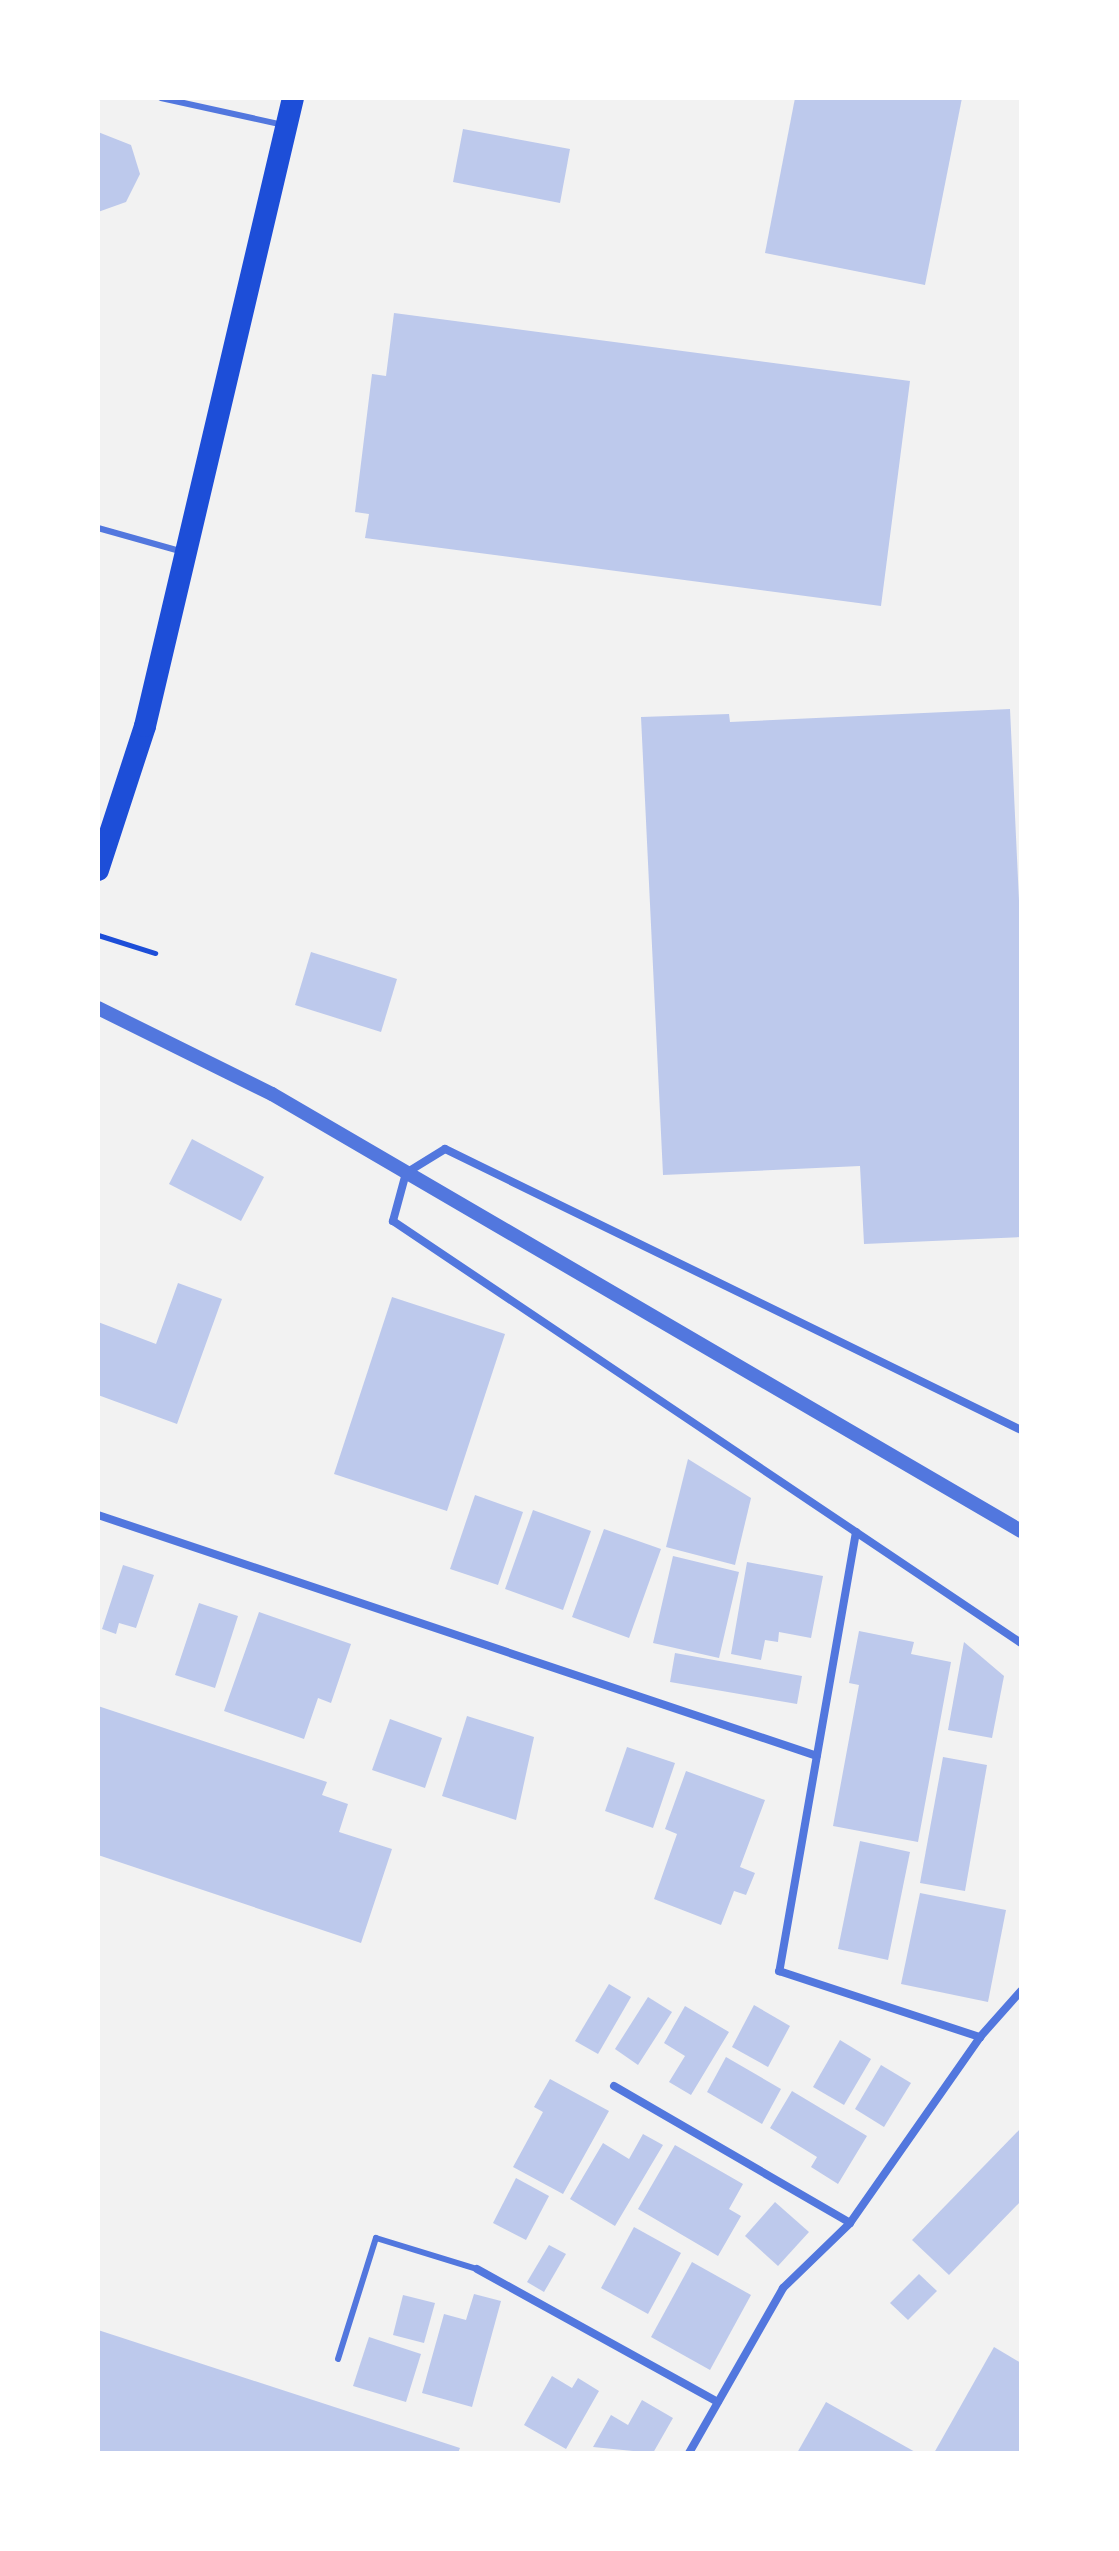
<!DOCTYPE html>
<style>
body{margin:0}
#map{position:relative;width:1119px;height:2551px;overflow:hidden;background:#f2f2f2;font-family:"Public Sans",sans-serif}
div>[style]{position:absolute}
.building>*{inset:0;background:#bdc9ec}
.path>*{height:5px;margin:-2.5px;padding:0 2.5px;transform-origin:2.5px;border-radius:2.5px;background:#1d4ed8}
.service>*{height:6px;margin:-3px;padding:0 3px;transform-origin:3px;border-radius:3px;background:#5277de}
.minor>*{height:8px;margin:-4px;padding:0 4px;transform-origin:4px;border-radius:4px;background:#5277de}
.tertiary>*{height:14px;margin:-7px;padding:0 7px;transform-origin:7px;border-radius:7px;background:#5277de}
.trunk>*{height:22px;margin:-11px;padding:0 11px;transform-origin:11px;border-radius:11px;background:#1d4ed8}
span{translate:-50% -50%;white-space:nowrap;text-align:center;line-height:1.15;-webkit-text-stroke:6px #fff;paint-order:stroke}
.frame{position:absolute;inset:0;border:100px solid #fff;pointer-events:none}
</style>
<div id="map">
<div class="building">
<div style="clip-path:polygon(795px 98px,962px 98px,925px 285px,765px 253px)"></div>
<div style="clip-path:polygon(463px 129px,570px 149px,560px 203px,453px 182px)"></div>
<div style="clip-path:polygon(98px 132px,131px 145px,140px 174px,126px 202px,98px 212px)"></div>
<div style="clip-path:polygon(394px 313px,910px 381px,881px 606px,365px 538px,369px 514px,355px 512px,372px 374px,386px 376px)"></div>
<div style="clip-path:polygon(1010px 709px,1021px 943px,1021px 1237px,864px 1244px,860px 1166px,663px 1175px,641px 717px,729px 714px,730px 722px)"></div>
<div style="clip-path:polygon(311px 952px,397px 979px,381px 1032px,295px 1005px)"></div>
<div style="clip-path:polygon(192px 1139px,264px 1177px,241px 1221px,169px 1184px)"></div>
<div style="clip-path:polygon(178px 1283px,222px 1299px,177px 1424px,98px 1395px,98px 1322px,156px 1344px)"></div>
<div style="clip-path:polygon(392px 1297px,505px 1334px,447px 1511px,334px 1474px)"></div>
<div style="clip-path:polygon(688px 1459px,751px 1498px,735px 1565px,666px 1547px)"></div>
<div style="clip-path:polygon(475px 1495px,523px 1512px,498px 1585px,450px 1569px)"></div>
<div style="clip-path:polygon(533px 1510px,591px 1531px,563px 1610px,505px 1589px)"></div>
<div style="clip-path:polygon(604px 1529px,661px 1549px,629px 1638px,572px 1617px)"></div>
<div style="clip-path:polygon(673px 1556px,739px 1572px,719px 1658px,653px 1643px)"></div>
<div style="clip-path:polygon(747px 1562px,823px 1576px,811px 1638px,779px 1632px,778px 1642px,765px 1640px,761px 1660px,731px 1654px)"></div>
<div style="clip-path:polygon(123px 1565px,154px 1575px,136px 1628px,119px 1623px,116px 1634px,102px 1629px)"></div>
<div style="clip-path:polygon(199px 1603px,238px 1616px,215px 1688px,175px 1675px)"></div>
<div style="clip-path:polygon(259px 1612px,351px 1644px,331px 1703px,318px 1698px,304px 1739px,224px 1711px)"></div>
<div style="clip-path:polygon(859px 1631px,914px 1642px,911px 1654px,951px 1662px,918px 1842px,833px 1826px,859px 1685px,849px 1683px)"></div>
<div style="clip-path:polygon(964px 1642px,1004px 1676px,992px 1738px,948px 1730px)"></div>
<div style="clip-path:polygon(675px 1653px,802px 1676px,797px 1704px,670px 1682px)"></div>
<div style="clip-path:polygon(98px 1706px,327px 1782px,322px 1795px,348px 1804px,339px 1832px,392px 1849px,361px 1943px,98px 1855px)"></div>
<div style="clip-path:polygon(467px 1716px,534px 1737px,516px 1820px,442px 1796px)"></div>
<div style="clip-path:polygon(390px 1719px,442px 1738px,425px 1788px,372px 1770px)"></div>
<div style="clip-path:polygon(627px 1747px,675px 1763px,653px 1828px,605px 1811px)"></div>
<div style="clip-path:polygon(943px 1757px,987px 1765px,965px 1891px,920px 1883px)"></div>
<div style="clip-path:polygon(686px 1771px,765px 1800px,740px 1867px,755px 1873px,746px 1895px,734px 1891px,721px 1925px,654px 1899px,677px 1834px,665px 1829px)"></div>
<div style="clip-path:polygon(860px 1841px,910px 1852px,888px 1960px,838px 1949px)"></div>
<div style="clip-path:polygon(920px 1893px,1006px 1910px,988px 2002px,901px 1984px)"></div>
<div style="clip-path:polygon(609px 1984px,631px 1997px,598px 2054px,575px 2041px)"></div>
<div style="clip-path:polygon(648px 1997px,672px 2012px,638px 2065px,615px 2049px)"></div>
<div style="clip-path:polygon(754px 2005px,790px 2026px,768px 2067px,732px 2047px)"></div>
<div style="clip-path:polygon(685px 2006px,729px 2032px,691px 2095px,669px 2082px,685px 2056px,664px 2043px)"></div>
<div style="clip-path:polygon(840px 2040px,871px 2059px,844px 2105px,813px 2087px)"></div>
<div style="clip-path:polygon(726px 2057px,781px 2089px,762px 2124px,707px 2092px)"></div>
<div style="clip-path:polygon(881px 2065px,911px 2083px,884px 2127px,855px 2109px)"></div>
<div style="clip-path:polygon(550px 2079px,609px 2111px,563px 2194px,513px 2167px,543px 2112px,534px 2107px)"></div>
<div style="clip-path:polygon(792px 2091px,867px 2136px,838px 2184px,811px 2167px,817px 2157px,770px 2128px)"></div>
<div style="clip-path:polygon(1021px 2128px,1021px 2201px,949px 2275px,912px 2240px)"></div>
<div style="clip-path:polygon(643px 2134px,663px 2145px,615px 2226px,570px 2199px,603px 2143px,629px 2159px)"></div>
<div style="clip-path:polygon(675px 2145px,743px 2184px,729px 2209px,741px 2216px,718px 2256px,638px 2209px)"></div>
<div style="clip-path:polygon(516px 2178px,549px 2196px,526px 2240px,493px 2223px)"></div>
<div style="clip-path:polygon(775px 2202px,809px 2232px,778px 2266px,745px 2236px)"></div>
<div style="clip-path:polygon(634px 2227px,681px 2253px,648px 2314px,601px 2288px)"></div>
<div style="clip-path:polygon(549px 2245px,566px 2254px,544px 2292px,527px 2282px)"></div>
<div style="clip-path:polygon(692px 2262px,751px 2295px,710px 2370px,651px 2337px)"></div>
<div style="clip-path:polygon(919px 2274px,937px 2291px,908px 2320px,890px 2303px)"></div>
<div style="clip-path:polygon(474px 2294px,501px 2301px,472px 2407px,422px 2393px,444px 2314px,466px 2320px)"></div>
<div style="clip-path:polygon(403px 2295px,435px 2303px,424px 2343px,393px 2335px)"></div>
<div style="clip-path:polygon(98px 2330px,460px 2448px,458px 2453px,98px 2453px)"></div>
<div style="clip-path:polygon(369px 2337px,421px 2354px,406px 2402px,353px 2386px)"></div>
<div style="clip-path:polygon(994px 2347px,1021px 2363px,1021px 2453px,934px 2453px)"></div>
<div style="clip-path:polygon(552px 2376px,572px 2388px,578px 2378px,599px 2391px,566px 2449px,524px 2425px)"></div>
<div style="clip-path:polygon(642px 2400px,673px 2418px,653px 2453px,593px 2447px,611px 2415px,628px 2425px)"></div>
<div style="clip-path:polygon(826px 2402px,917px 2453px,797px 2453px)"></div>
</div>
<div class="path">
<div style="left:98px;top:935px;width:60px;rotate:17.5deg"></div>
</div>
<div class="service">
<div style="left:161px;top:98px;width:126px;rotate:12.4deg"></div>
<div style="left:98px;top:528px;width:85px;rotate:15.7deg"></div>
<div style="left:338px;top:2359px;width:127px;rotate:-72.6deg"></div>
<div style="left:376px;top:2238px;width:106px;rotate:17.1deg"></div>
</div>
<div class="minor">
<div style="left:1021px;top:1430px;width:641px;rotate:-153.99deg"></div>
<div style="left:445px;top:1149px;width:46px;rotate:148.4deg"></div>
<div style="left:406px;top:1173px;width:50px;rotate:105.2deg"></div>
<div style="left:393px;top:1221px;width:757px;rotate:33.9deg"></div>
<div style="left:98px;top:1515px;width:758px;rotate:18.53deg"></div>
<div style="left:856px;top:1532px;width:446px;rotate:99.9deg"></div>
<div style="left:779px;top:1971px;width:212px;rotate:18.2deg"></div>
<div style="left:614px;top:2086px;width:273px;rotate:30.1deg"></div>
<div style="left:477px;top:2269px;width:275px;rotate:28.9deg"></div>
<div style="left:689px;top:2453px;width:190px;rotate:-60.3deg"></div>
<div style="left:783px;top:2288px;width:93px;rotate:-44.1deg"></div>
<div style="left:850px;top:2223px;width:227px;rotate:-55deg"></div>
<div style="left:980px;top:2037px;width:62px;rotate:-48.3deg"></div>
</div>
<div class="tertiary">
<div style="left:98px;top:1008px;width:194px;rotate:26.3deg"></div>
<div style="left:272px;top:1094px;width:867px;rotate:30.26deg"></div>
</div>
<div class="trunk">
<div style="left:98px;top:870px;width:151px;rotate:-71.9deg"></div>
<div style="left:145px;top:726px;width:645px;rotate:-76.74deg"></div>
</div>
<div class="frame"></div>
</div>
